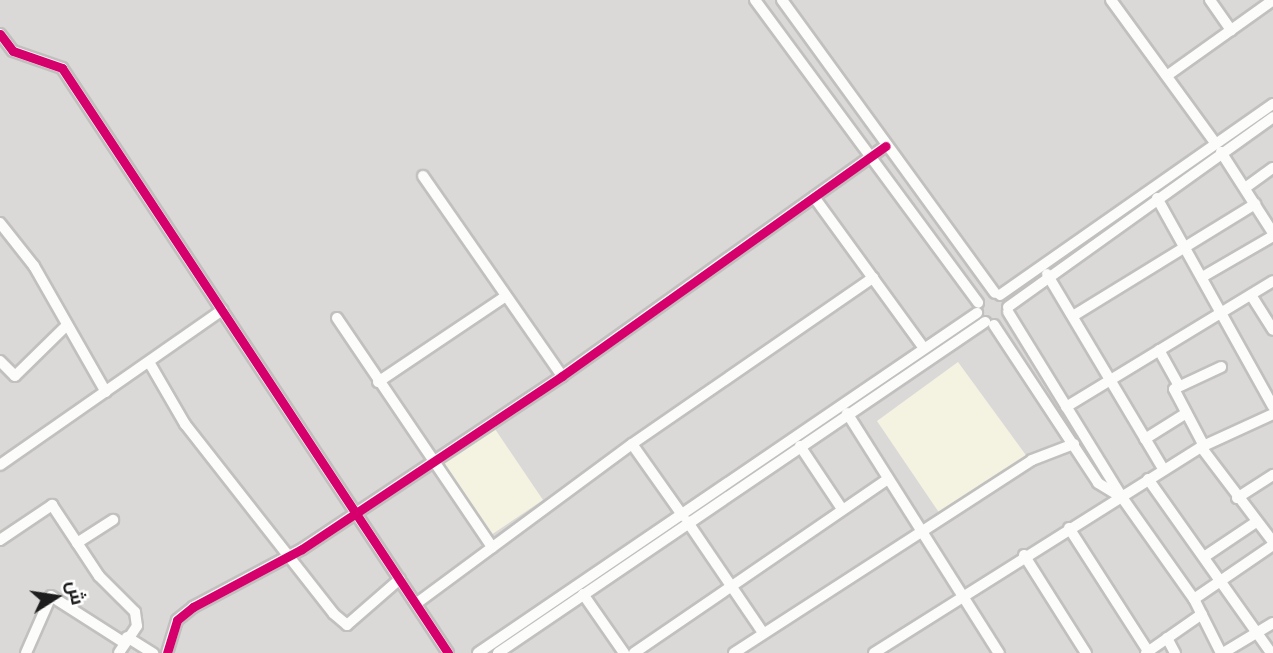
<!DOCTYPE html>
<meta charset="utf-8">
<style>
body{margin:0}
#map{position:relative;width:1273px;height:653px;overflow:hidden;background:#ebe9e6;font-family:"Public Sans",Cairo,sans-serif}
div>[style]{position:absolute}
.residential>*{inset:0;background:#dad9d7}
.education>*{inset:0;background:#f4f3e2}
.roads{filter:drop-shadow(2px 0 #c1c0be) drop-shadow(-2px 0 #c1c0be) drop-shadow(0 2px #c1c0be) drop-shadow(0 -2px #c1c0be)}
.minor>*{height:10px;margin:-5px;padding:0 5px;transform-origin:5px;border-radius:5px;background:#fcfcfb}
.cycleway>*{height:9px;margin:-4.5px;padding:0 4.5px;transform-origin:4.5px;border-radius:4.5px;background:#d6006c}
span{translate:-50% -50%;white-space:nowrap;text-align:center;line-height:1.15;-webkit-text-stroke:5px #fff;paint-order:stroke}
.north{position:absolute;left:21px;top:562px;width:70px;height:70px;-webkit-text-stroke:5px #fff;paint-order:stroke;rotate:78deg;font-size:19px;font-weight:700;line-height:28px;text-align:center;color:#1d1d1d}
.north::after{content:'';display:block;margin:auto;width:24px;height:32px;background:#1d1d1d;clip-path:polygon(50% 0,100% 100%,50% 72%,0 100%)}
</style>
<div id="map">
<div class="residential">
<div style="clip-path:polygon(0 0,1273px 0,1273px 653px,0 653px)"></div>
</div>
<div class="education">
<div style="clip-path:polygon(958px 362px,1028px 458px,940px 514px,877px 421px)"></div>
<div style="clip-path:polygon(493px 426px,543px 500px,491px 535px,441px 462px)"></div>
</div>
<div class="roads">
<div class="minor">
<div style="left:755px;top:0;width:376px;rotate:53.6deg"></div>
<div style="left:782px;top:0;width:362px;rotate:54deg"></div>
<div style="left:1111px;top:0;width:178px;rotate:53.9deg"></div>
<div style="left:1210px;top:0;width:37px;rotate:55deg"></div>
<div style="left:0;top:34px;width:21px;rotate:53deg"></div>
<div style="left:13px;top:51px;width:52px;rotate:19.1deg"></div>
<div style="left:62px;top:68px;width:701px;rotate:56.58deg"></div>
<div style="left:1168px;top:75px;width:129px;rotate:-35.5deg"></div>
<div style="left:1221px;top:152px;width:96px;rotate:57.3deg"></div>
<div style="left:423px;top:176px;width:244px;rotate:55.2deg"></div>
<div style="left:1245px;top:188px;width:34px;rotate:-36deg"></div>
<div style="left:814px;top:197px;width:185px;rotate:54deg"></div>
<div style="left:1157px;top:198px;width:238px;rotate:60.9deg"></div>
<div style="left:0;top:223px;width:55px;rotate:51.7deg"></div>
<div style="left:34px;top:266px;width:145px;rotate:60.3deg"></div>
<div style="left:1047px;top:274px;width:228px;rotate:59.2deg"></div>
<div style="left:1204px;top:276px;width:80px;rotate:-30.1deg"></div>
<div style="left:1000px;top:295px;width:333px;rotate:-35deg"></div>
<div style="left:1251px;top:295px;width:41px;rotate:57.8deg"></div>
<div style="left:1008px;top:307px;width:326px;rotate:-35.6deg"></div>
<div style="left:1008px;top:312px;width:216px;rotate:58.4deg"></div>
<div style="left:1121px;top:496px;width:126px;rotate:54.7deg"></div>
<div style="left:1194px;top:599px;width:60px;rotate:63.4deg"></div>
<div style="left:1073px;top:316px;width:214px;rotate:-31.6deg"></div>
<div style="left:337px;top:318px;width:277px;rotate:55.9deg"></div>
<div style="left:994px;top:325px;width:189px;rotate:56.6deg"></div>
<div style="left:1098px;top:483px;width:23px;rotate:31deg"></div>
<div style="left:1159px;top:350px;width:41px;rotate:60.9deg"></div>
<div style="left:0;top:361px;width:21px;rotate:45deg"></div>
<div style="left:15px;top:376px;width:70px;rotate:-44.4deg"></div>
<div style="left:149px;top:362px;width:72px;rotate:59.9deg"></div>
<div style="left:185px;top:424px;width:241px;rotate:51.9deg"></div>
<div style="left:334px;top:614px;width:17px;rotate:40deg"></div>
<div style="left:347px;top:625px;width:70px;rotate:-41deg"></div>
<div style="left:378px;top:382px;width:154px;rotate:-33.9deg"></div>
<div style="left:1066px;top:407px;width:242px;rotate:-31.3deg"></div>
<div style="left:847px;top:413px;width:284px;rotate:57.7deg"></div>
<div style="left:1145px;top:439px;width:47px;rotate:-32deg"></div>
<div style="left:632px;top:444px;width:88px;rotate:54.7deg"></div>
<div style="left:800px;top:446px;width:76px;rotate:56.3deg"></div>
<div style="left:1204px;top:446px;width:64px;rotate:-117.8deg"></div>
<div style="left:1174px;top:389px;width:52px;rotate:-25.1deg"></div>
<div style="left:1201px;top:447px;width:119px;rotate:52.8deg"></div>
<div style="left:0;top:465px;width:271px;rotate:-34.9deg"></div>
<div style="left:1148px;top:479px;width:213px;rotate:54.7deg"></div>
<div style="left:1237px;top:498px;width:43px;rotate:-32.6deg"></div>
<div style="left:687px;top:521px;width:135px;rotate:55.8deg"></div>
<div style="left:1069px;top:528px;width:146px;rotate:57.3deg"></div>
<div style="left:0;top:540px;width:63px;rotate:-33.9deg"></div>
<div style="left:52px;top:505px;width:85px;rotate:56.5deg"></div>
<div style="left:99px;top:576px;width:51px;rotate:45deg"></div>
<div style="left:135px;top:612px;width:14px;rotate:82deg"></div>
<div style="left:137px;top:626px;width:32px;rotate:124deg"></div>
<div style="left:77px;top:543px;width:43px;rotate:-32.6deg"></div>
<div style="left:1024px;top:555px;width:116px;rotate:57.7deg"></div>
<div style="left:1204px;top:557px;width:63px;rotate:-33.9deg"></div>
<div style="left:583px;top:594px;width:72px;rotate:55.2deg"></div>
<div style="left:1194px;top:599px;width:96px;rotate:-34.4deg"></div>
<div style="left:417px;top:603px;width:267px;rotate:-36.5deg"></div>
<div style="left:632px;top:444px;width:293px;rotate:-34.6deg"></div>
<div style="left:127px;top:637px;width:31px;rotate:32deg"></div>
<div style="left:1167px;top:638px;width:17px;rotate:62deg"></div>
<div style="left:26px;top:653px;width:62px;rotate:-66.3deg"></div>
<div style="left:51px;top:596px;width:85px;rotate:32.6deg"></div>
<div style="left:167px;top:653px;width:34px;rotate:-73deg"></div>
<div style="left:177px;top:620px;width:21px;rotate:-39deg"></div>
<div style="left:193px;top:607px;width:123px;rotate:-28deg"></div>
<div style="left:302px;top:549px;width:312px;rotate:-33.6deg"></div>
<div style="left:562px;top:376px;width:397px;rotate:-35.4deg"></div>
<div style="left:478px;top:653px;width:604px;rotate:-34.27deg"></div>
<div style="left:498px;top:653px;width:589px;rotate:-34.2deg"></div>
<div style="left:634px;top:653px;width:308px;rotate:-34.4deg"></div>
<div style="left:734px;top:653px;width:355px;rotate:-32.9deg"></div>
<div style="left:1032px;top:460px;width:45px;rotate:-20.9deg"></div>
<div style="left:874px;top:653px;width:386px;rotate:-32.2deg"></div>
<div style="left:1201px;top:447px;width:79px;rotate:-24.6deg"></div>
<div style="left:1146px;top:653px;width:68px;rotate:-34.9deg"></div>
<div style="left:1223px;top:653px;width:58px;rotate:-31deg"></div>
</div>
</div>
<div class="cycleway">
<div style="left:0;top:34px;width:21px;rotate:53deg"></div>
<div style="left:13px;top:51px;width:52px;rotate:19.1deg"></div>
<div style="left:62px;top:68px;width:701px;rotate:56.58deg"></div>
<div style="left:167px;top:653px;width:34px;rotate:-73deg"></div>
<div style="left:177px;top:620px;width:21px;rotate:-39deg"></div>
<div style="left:193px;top:607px;width:123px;rotate:-28deg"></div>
<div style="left:302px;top:549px;width:312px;rotate:-33.6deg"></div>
<div style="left:562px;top:376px;width:397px;rotate:-35.4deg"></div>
</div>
<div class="north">ش</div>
</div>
